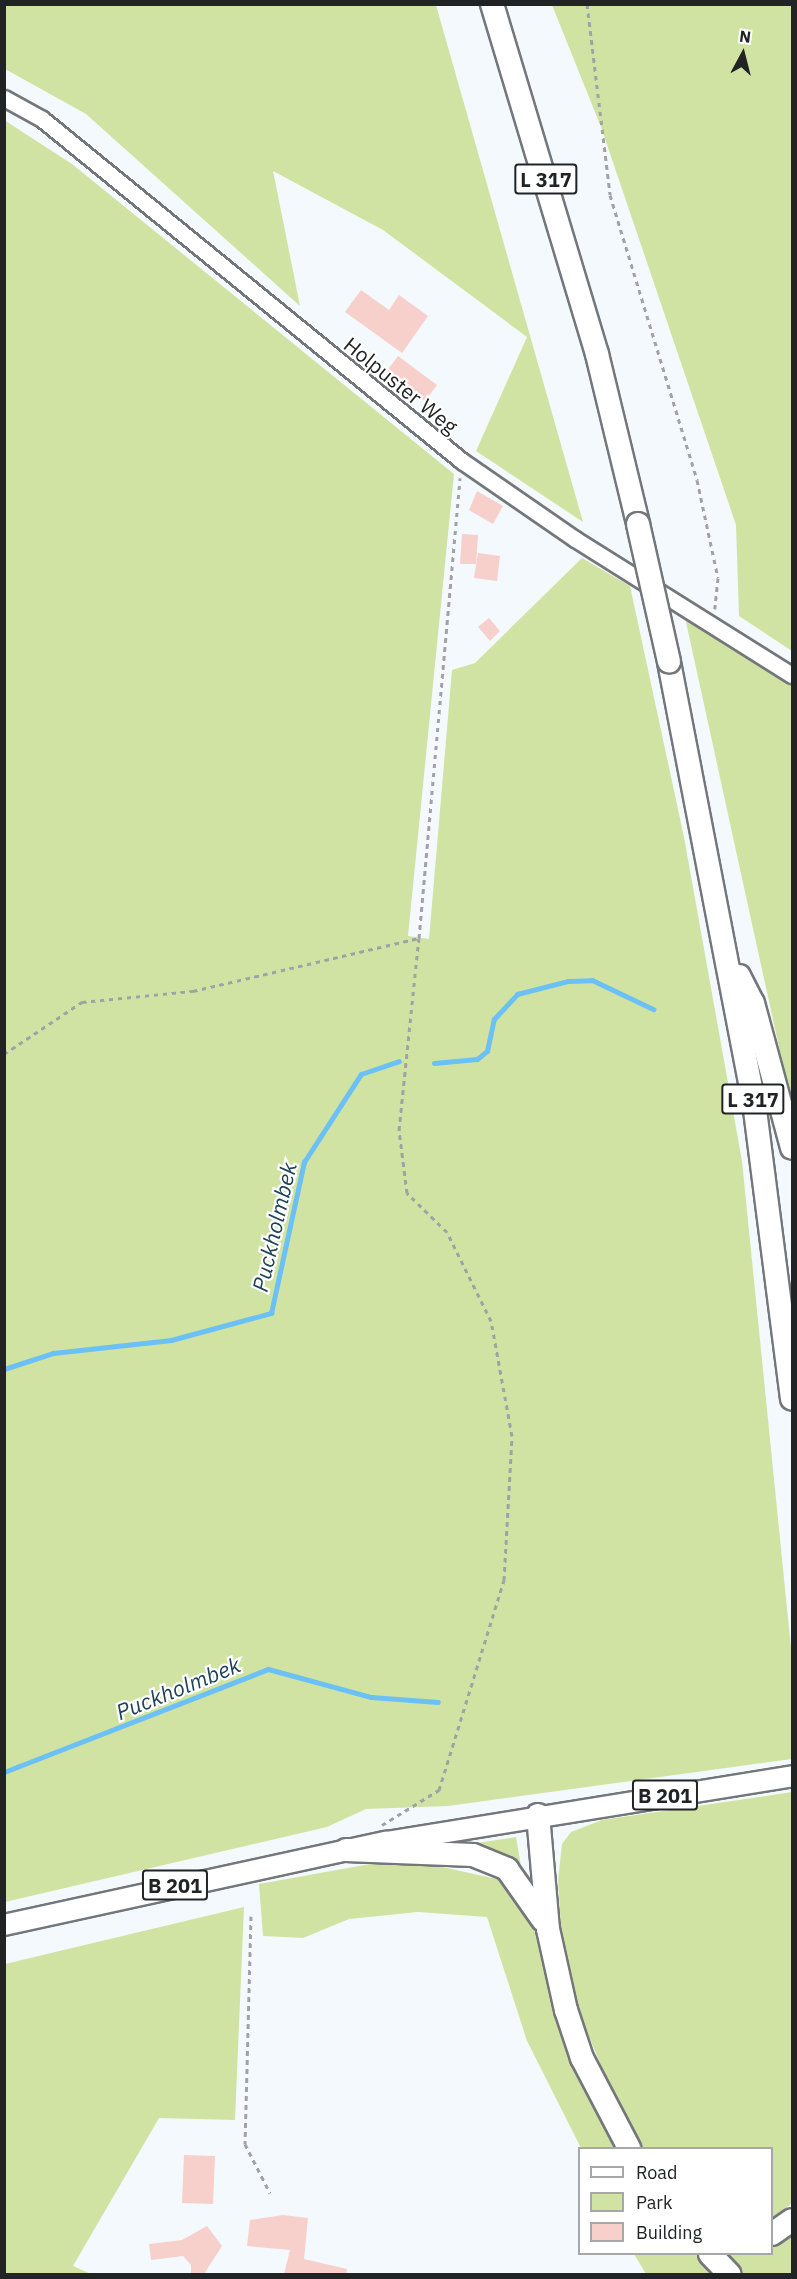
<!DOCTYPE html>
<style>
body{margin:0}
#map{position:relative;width:797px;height:2279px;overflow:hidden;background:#f4f9fd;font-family:"IBM Plex Sans",sans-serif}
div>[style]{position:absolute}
.green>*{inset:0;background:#d1e3a2}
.stream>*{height:5px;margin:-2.5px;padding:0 2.5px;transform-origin:2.5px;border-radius:2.5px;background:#6bc0f6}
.building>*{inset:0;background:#f7cfcb}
.path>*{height:3px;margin-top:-1.5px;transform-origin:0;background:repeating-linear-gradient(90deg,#a0a3a6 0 4.5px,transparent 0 9px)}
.roads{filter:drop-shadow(2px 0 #73777b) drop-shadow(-2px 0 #73777b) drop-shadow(0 2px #73777b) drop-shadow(0 -2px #73777b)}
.minor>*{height:15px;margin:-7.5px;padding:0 7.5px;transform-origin:7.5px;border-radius:7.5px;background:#fff}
.major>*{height:20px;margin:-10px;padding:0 10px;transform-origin:10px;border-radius:10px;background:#fff}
.highway>*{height:22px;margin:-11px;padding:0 11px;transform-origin:11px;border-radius:11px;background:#fff}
.bridges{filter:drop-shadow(2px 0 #73777b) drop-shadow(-2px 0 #73777b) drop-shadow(0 2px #73777b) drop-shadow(0 -2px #73777b)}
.highway-bridge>*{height:22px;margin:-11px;padding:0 11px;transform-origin:11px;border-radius:11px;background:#fff}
span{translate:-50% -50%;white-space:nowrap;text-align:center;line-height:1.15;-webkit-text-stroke:4.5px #fff;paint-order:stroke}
.shield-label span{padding:2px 4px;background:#fff;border:2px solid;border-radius:4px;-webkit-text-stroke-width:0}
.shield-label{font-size:20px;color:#212324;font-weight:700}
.street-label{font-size:21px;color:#212324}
.water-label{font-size:22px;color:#1e4259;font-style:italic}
.frame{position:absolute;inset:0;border:6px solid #212324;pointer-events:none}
.legend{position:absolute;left:578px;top:2147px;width:195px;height:108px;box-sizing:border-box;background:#fff;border:2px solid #a6a7a7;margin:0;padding:8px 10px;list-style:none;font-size:18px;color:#212324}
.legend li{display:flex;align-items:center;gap:12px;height:30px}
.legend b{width:30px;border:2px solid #a6a7a7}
.north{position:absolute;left:713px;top:24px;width:60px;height:60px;-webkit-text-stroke:4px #fff;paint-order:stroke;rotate:7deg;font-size:16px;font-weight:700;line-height:24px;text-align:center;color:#212324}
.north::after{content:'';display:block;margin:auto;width:21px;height:27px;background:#212324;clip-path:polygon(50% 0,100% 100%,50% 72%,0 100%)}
</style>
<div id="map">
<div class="green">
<div style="clip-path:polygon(5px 4px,436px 5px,583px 522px,476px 451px,527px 337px,383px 230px,273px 171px,300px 306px,86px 114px,5px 69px)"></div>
<div style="clip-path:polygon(552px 5px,792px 5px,792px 651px,739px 616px,736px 525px,601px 127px)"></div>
<div style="clip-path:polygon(4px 120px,72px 164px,454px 474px,408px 936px,429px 939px,452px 670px,475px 663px,582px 558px,630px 586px,684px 837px,742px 1161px,792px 1658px,792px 1759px,448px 1806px,366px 1809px,327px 1827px,5px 1902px)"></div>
<div style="clip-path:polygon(684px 613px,792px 686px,792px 1103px,789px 1093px)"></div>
<div style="clip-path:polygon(792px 1792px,792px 2203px,772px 2220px,772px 2148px,642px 2148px,626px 2125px,577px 2008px,562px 1941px,558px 1881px,562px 1844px,571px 1832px,602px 1820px)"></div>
<div style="clip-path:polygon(516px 1837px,521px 1866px,477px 1844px,477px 1843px)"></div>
<div style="clip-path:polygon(420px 1862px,501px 1880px,528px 1905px,559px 2025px,598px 2114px,620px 2148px,581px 2148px,527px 2041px,487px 1917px,418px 1912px,349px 1919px,303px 1938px,263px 1936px,259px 1884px,370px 1864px)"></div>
<div style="clip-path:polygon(244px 1907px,235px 2120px,159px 2118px,73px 2266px,91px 2274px,5px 2274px,5px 1964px)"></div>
<div style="clip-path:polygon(792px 2231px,792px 2274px,739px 2274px,717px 2254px,772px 2254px,772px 2244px)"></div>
<div style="clip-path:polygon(634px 2254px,698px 2254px,717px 2274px,646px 2274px)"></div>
</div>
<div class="stream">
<div style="left:434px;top:1063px;width:43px;rotate:-5.3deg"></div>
<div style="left:477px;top:1059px;width:13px;rotate:-39deg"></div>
<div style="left:487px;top:1051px;width:33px;rotate:-78deg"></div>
<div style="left:494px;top:1019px;width:34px;rotate:-47deg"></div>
<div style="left:517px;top:994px;width:53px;rotate:-14.3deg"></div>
<div style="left:568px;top:981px;width:24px;rotate:-2deg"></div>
<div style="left:592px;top:980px;width:68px;rotate:25.4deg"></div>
<div style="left:4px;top:1369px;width:52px;rotate:-18.1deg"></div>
<div style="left:53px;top:1353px;width:119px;rotate:-6.3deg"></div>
<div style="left:171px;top:1340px;width:104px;rotate:-15.1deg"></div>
<div style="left:271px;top:1313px;width:155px;rotate:-77.7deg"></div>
<div style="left:304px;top:1162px;width:105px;rotate:-57.1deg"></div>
<div style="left:361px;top:1074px;width:40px;rotate:-18.9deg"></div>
<div style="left:4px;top:1772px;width:283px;rotate:-21.3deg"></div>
<div style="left:268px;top:1669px;width:107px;rotate:15.2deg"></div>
<div style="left:371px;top:1697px;width:67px;rotate:4.3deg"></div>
</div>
<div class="building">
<div style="clip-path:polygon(361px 290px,389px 310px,399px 295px,428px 316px,402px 353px,345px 312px)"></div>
<div style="clip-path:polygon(398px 356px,437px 385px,425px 401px,386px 372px)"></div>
<div style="clip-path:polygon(477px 491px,503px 506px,493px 524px,469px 510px)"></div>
<div style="clip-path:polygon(462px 534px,478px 535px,476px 564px,460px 564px)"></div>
<div style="clip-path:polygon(478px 553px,500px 556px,497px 581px,474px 578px)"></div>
<div style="clip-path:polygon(489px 618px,500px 631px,490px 641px,478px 627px)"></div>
<div style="clip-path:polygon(184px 2155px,215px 2156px,213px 2204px,182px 2203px)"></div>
<div style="clip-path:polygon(283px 2215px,308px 2218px,304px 2259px,347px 2269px,346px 2274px,284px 2274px,290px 2250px,247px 2246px,250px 2220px)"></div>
<div style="clip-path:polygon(207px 2226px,222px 2246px,204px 2274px,191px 2274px,191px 2265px,183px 2256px,151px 2260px,149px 2244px,182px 2240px)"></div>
</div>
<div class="path">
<div style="left:587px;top:4px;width:192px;rotate:83.1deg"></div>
<div style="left:610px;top:195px;width:298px;rotate:73deg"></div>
<div style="left:697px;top:480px;width:100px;rotate:77.9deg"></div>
<div style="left:718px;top:578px;width:31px;rotate:96deg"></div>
<div style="left:4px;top:1054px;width:94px;rotate:-33.7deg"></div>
<div style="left:82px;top:1002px;width:112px;rotate:-5.7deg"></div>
<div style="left:193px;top:991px;width:232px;rotate:-13.2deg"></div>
<div style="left:419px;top:938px;width:462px;rotate:-84.9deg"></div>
<div style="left:382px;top:1825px;width:67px;rotate:-31.6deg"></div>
<div style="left:439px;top:1790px;width:220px;rotate:-72.8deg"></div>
<div style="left:504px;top:1580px;width:144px;rotate:-86.8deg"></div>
<div style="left:512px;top:1436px;width:117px;rotate:-100.3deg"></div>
<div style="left:491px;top:1321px;width:99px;rotate:-116.3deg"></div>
<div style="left:447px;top:1232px;width:56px;rotate:-135.7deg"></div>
<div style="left:407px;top:1193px;width:64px;rotate:-97.2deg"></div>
<div style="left:399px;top:1130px;width:193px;rotate:-84.1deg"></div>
<div style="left:251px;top:1916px;width:228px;rotate:91.5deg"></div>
<div style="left:245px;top:2144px;width:55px;rotate:63deg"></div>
</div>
<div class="roads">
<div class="minor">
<div style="left:4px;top:98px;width:43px;rotate:28.9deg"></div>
<div style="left:42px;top:119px;width:542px;rotate:39.16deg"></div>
<div style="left:462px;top:461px;width:137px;rotate:34.6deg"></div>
<div style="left:575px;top:539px;width:256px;rotate:32.1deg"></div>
</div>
<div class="major">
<div style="left:4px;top:1925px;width:391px;rotate:-12.3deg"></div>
<div style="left:386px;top:1842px;width:411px;rotate:-9.2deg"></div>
</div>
<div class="highway">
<div style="left:492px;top:4px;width:365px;rotate:73.3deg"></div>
<div style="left:597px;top:354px;width:175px;rotate:76.4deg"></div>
<div style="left:669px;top:662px;width:456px;rotate:79.1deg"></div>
<div style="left:755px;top:1110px;width:291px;rotate:82.7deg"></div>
<div style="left:739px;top:976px;width:30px;rotate:63deg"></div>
<div style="left:753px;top:1003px;width:150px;rotate:74.9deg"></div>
<div style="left:538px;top:1815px;width:114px;rotate:85deg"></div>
<div style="left:548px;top:1929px;width:83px;rotate:77.5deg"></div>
<div style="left:566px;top:2010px;width:51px;rotate:71.6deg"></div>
<div style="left:582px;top:2058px;width:102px;rotate:62.4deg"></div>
<div style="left:346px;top:1850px;width:127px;rotate:2.3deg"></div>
<div style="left:473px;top:1855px;width:37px;rotate:22deg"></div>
<div style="left:507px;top:1869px;width:62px;rotate:54.8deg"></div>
<div style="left:772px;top:2234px;width:24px;rotate:-35deg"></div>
<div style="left:710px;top:2254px;width:28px;rotate:46deg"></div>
</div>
</div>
<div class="bridges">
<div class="highway-bridge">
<div style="left:638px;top:524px;width:141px;rotate:77.3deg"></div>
</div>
</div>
<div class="shield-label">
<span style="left:546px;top:179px">L 317</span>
<span style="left:753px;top:1099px">L 317</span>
<span style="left:665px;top:1795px">B 201</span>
<span style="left:175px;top:1885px">B 201</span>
</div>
<div class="street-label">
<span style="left:401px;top:385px;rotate:39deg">Holpuster Weg</span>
</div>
<div class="water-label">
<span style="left:274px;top:1227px;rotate:-77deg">Puckholmbek</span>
<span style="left:178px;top:1688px;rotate:-22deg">Puckholmbek</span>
</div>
<div class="frame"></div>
<ul class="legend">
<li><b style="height:8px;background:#fff"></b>Road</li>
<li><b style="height:16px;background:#d1e3a2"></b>Park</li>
<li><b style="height:16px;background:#f7cfcb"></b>Building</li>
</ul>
<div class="north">N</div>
</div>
